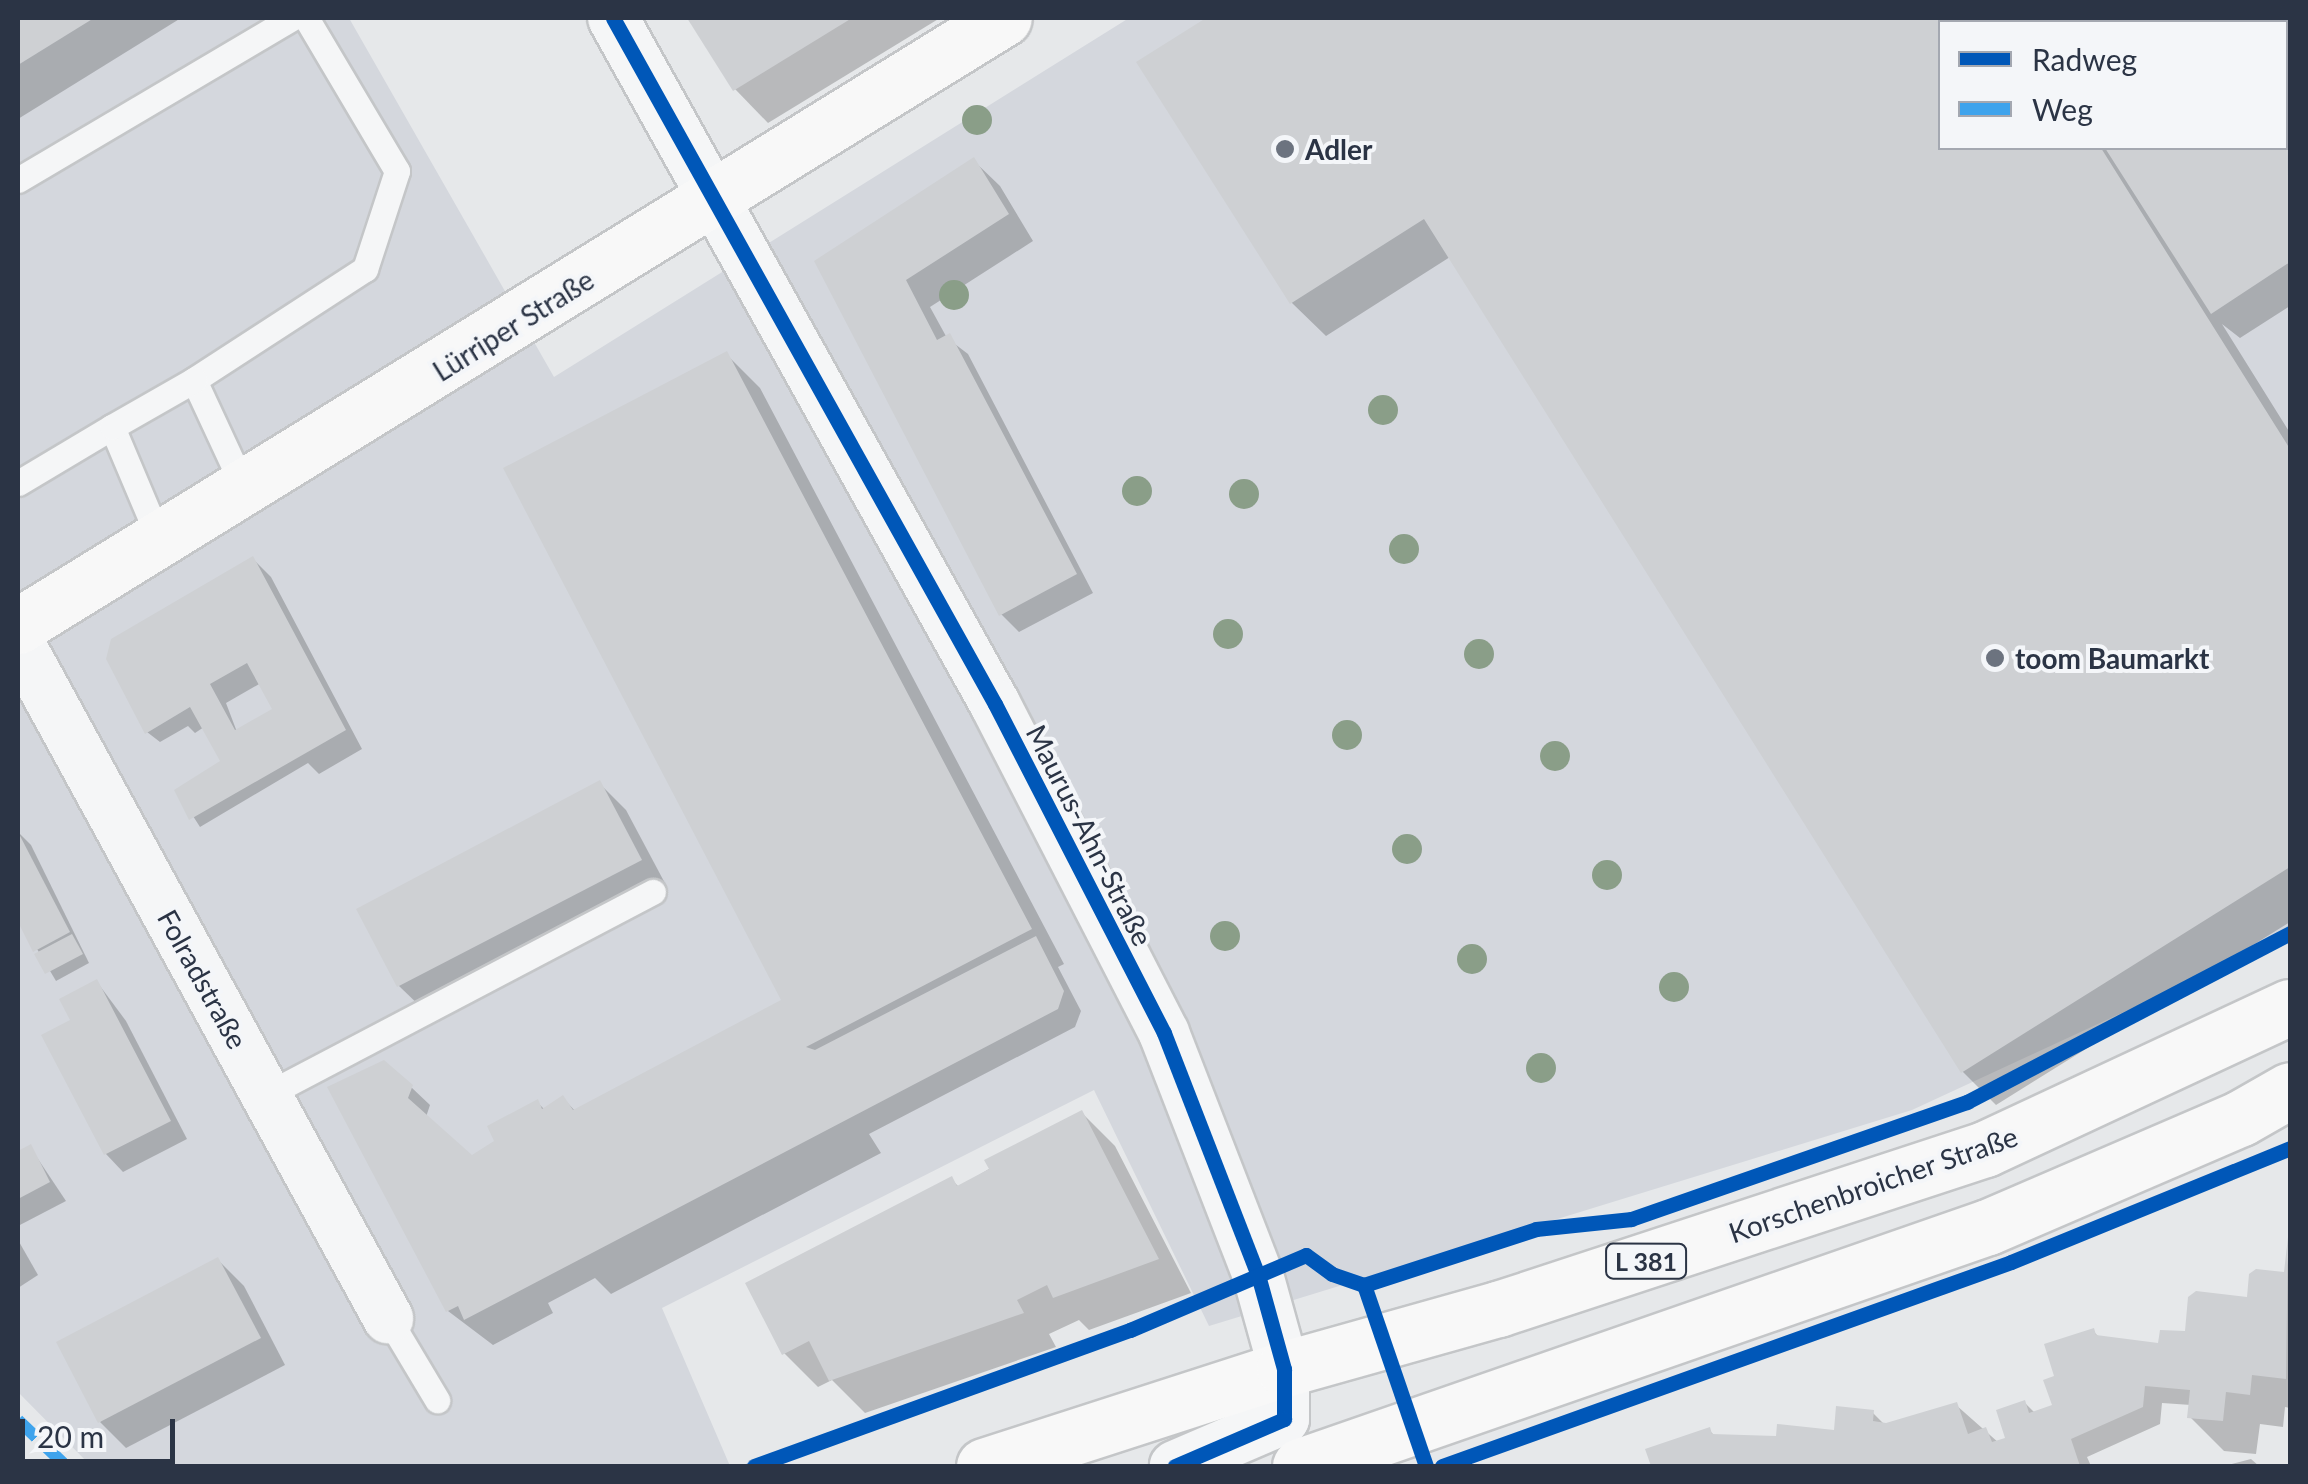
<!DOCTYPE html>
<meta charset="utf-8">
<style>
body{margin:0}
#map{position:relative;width:2308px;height:1484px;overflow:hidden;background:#e6e8ea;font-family:Lato,sans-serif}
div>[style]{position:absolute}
.built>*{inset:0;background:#d4d7dd}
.shadow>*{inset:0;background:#0003}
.building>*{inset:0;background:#ced0d3}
.roads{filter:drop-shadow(2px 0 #c4c6c8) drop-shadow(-2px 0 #c4c6c8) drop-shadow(0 2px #c4c6c8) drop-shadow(0 -2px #c4c6c8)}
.lane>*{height:25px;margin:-12.5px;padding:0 12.5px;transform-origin:12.5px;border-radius:12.5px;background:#f5f6f7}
.street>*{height:50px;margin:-25px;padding:0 25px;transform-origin:25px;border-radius:25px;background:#f5f6f7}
.secondary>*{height:55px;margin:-27.5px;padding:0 27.5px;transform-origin:27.5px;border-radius:27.5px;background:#f8f8f8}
.primary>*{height:55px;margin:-27.5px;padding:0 27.5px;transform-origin:27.5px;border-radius:27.5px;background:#f8f8f8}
.quiet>*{height:12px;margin-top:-6px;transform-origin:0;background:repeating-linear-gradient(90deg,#3ea3ec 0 25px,transparent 0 37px)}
.cycleway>*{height:15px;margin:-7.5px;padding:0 7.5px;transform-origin:7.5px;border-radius:7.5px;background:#0057b8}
.trees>*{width:30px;height:30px;margin:-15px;border-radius:50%;background:#8a9e88}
.dots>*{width:28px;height:28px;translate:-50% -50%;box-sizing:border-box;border:5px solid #f4f6f9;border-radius:50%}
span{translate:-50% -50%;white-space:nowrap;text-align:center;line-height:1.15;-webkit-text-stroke:8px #f4f6f9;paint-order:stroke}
.shield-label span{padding:2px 8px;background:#f4f6f9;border:2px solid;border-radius:8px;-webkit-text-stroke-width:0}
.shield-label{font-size:25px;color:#2b3445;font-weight:700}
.poi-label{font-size:28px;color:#2b3445;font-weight:700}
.left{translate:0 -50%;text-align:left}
.street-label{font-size:28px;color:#2b3445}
.frame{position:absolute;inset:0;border:20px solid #2b3445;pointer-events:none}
.legend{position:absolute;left:1938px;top:20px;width:350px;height:130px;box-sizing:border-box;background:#f4f6f9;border:2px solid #a4a8b1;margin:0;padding:12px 18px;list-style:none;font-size:30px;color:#2b3445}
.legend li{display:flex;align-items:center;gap:20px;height:50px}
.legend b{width:50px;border:2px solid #a4a8b1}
.scale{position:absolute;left:20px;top:1419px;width:155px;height:45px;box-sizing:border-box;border:5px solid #2b3445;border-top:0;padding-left:12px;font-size:30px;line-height:35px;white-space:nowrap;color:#2b3445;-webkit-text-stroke:8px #f4f6f9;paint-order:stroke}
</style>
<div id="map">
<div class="built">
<div style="clip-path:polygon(evenodd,18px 18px,349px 18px,554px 377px,1129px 18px,2290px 18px,2290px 935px,1912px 1110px,1209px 1326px,1094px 1090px,662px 1308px,730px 1466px,91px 1466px,18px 1392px,18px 18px,1940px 22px,2286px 22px,2286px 148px,1940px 148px,1940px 22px)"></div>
</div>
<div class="shadow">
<div style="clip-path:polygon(18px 18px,181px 18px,18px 119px)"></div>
<div style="clip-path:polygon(690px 18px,940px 18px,768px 123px,735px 89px)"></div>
<div style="clip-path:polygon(1211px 18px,2029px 18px,2032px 22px,1940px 22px,1940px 148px,2286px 148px,2286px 79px,2290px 306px,2240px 338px,2222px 324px,2290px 433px,2290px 922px,1996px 1105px,1963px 1072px,1450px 257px,1326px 336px,1292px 303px,1140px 62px)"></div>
<div style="clip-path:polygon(2098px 18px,2246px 18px,2249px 22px,2091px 22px)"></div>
<div style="clip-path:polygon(973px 160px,1000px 186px,1033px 241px,930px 307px,947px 338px,968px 354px,1093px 593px,1019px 632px,1001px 614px,817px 262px)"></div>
<div style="clip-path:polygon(726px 354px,760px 388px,1064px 964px,1058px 967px,1081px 1011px,1075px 1027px,869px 1134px,881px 1153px,611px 1294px,595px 1278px,548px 1303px,553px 1313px,493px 1345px,448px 1311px,374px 1168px,411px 1087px,430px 1105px,426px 1117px,481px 1168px,537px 1102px,545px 1110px,563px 1098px,576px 1112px,784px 1002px)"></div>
<div style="clip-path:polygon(evenodd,253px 559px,271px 577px,362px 749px,319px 774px,308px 763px,200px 827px,177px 791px,223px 762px,204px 727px,195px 733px,188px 726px,160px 742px,147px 732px,253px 559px,261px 683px,275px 710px,237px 732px,226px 703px,261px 683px)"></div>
<div style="clip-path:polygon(600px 784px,626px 810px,667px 887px,426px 1012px,399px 986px,359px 910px)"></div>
<div style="clip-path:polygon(18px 832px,31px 845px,89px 963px,56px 981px,18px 917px)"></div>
<div style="clip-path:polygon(97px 982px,126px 1021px,187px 1139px,123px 1172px,106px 1154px)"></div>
<div style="clip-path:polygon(1082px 1113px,1115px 1146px,1191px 1293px,1089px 1330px,1079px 1320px,1049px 1334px,1056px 1347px,865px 1413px,832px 1380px,818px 1387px,784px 1353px,951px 1179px,959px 1187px)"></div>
<div style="clip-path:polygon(30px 1147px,66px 1201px,18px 1226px,18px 1154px)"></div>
<div style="clip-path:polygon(2290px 1239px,2290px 1408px,2285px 1407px,2283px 1427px,2260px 1424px,2256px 1454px,2224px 1451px,2190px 1417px,2191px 1405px,2162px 1403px,2160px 1424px,2087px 1457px,2091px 1466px,1653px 1466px,1648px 1451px,1709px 1430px,1715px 1436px,1778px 1439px,1836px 1433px,1873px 1413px,1886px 1426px,1956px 1405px,1999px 1443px,2009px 1439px,2025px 1403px,2035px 1413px,2055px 1406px,2058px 1378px,2093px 1331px,2100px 1338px,2161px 1346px,2192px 1335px,2286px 1274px)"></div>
<div style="clip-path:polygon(18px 1240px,38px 1275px,18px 1288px)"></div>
<div style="clip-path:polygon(218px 1260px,244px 1286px,285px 1365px,126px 1448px,100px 1422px)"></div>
<div style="clip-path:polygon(2251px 1459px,2259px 1466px,2224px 1466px)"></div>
</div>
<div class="building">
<div style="clip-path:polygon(18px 18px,94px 18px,18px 65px)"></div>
<div style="clip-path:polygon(687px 18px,852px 18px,733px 91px)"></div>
<div style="clip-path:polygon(1206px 18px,2019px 18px,2022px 22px,1940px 22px,1940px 148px,2101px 148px,2290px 449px,2290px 867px,1961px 1073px,1424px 219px,1290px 304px,1136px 62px)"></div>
<div style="clip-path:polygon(2094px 18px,2239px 18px,2242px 22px,2087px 22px)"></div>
<div style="clip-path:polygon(2286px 90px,2290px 262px,2211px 314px,2105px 148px,2286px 148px)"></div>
<div style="clip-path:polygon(974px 157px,1009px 214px,906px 280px,937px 340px,950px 333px,1077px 574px,999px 616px,814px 261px)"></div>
<div style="clip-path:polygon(727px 351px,1032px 929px,806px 1047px,815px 1050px,1036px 936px,1064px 991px,1058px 1009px,464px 1320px,458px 1306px,446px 1312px,327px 1087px,384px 1060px,413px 1085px,408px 1098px,472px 1155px,494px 1141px,487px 1126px,538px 1099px,542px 1109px,563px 1095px,573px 1110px,781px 1000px,503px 468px)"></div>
<div style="clip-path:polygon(evenodd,253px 556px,346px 730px,189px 820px,174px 790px,220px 761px,190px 707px,145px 734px,106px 659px,111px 639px,253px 556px,247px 663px,272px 709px,235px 730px,210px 684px,247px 663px)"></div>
<div style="clip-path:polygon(600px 780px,642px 860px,397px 987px,356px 909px)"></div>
<div style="clip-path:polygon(18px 832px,70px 932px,33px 952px,18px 922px)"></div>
<div style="clip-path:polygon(72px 934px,83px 954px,45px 974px,34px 954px)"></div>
<div style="clip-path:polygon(97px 979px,171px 1121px,104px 1155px,41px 1035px,70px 1020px,59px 999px)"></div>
<div style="clip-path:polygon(1082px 1110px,1159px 1259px,1053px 1298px,1047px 1285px,1017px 1300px,1024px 1313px,829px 1381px,809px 1341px,782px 1355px,745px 1283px,952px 1176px,957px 1186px,989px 1169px,984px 1160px)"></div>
<div style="clip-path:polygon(31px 1144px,50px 1182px,18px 1199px,18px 1151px)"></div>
<div style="clip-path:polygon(2288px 1237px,2286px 1379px,2252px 1375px,2250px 1395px,2226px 1392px,2223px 1421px,2187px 1418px,2190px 1390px,2145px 1386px,2143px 1407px,2071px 1439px,2080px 1466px,1651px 1466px,1645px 1449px,1710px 1427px,1712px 1434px,1776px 1436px,1777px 1424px,1834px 1430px,1836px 1406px,1874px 1410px,1873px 1421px,1886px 1423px,1957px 1402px,1968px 1434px,1986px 1427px,1992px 1442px,2005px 1438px,1996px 1410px,2025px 1400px,2029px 1413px,2052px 1405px,2043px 1380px,2054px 1376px,2044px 1344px,2094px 1328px,2096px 1335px,2158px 1343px,2160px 1330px,2185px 1331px,2188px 1297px,2196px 1291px,2247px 1297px,2249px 1274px,2256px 1269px,2284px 1272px)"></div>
<div style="clip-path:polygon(218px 1257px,261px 1338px,98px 1423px,56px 1342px)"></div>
</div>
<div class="roads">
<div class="lane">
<div style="left:18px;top:180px;width:318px;rotate:-30.6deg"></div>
<div style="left:18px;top:483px;width:109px;rotate:-30.8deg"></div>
<div style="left:245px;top:490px;width:121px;rotate:-114.9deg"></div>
<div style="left:194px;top:380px;width:204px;rotate:-33deg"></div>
<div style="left:365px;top:269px;width:103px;rotate:-71.9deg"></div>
<div style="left:397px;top:171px;width:178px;rotate:-120.7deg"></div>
<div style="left:161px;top:543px;width:126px;rotate:-112.9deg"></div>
<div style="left:112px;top:427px;width:95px;rotate:-29.8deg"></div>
<div style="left:266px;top:1095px;width:437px;rotate:-27.7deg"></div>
<div style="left:388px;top:1318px;width:96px;rotate:59.1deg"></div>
</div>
<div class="street">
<div style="left:613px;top:18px;width:785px;rotate:60.89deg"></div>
<div style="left:995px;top:704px;width:370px;rotate:62.8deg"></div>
<div style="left:1164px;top:1033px;width:260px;rotate:68.8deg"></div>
<div style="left:1258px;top:1275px;width:98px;rotate:74.5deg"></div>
<div style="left:1284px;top:1369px;width:50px;rotate:90deg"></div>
<div style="left:1284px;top:1419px;width:119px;rotate:156.7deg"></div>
<div style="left:18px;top:641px;width:772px;rotate:61.34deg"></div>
</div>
<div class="secondary">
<div style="left:18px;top:626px;width:1158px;rotate:-31.66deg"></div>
</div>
<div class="primary">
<div style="left:984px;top:1466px;width:315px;rotate:-17.9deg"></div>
<div style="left:1284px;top:1369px;width:222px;rotate:-15.7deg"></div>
<div style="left:1498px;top:1309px;width:513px;rotate:-18.19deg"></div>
<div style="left:1985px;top:1149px;width:336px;rotate:-25deg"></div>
<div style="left:1300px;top:1466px;width:728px;rotate:-19.16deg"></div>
<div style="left:1988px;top:1227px;width:275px;rotate:-23.3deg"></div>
<div style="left:2241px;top:1118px;width:56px;rotate:-29.7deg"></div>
</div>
</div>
<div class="quiet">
<div style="left:18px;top:1420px;width:66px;rotate:43.8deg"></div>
</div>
<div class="cycleway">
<div style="left:613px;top:18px;width:785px;rotate:60.89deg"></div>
<div style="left:995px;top:704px;width:370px;rotate:62.8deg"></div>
<div style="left:1164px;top:1033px;width:260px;rotate:68.8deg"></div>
<div style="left:1258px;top:1275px;width:98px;rotate:74.5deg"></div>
<div style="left:1284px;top:1369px;width:50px;rotate:90deg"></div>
<div style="left:1284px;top:1419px;width:119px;rotate:156.7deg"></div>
<div style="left:1364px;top:1285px;width:191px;rotate:71.1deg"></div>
<div style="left:754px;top:1466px;width:400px;rotate:-19.9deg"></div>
<div style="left:1130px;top:1330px;width:191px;rotate:-23.1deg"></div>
<div style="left:1306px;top:1255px;width:32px;rotate:36deg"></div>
<div style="left:1332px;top:1274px;width:34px;rotate:19deg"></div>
<div style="left:1364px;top:1285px;width:181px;rotate:-18deg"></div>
<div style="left:1536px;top:1229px;width:96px;rotate:-6deg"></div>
<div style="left:1631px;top:1219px;width:356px;rotate:-19.2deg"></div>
<div style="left:1967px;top:1102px;width:365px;rotate:-27.6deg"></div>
<div style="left:1442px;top:1466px;width:604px;rotate:-19.72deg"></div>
<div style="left:2011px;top:1262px;width:301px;rotate:-22.2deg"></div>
</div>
<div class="trees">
<div style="left:977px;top:120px"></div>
<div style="left:954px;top:295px"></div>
<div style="left:1383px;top:410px"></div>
<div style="left:1137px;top:491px"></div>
<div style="left:1244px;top:494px"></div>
<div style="left:1404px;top:549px"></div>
<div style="left:1228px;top:634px"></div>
<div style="left:1479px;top:654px"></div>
<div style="left:1347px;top:735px"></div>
<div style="left:1555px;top:756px"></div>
<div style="left:1407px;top:849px"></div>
<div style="left:1607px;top:875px"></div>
<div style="left:1225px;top:936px"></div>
<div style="left:1472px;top:959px"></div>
<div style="left:1674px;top:987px"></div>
<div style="left:1541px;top:1068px"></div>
</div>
<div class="dots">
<div style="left:1285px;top:149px;background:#6c737f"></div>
<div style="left:1995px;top:658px;background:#6c737f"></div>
</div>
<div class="shield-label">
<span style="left:1646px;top:1261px">L 381</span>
</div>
<div class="poi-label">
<span class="left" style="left:1305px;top:149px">Adler</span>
<span class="left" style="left:2015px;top:658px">toom Baumarkt</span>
</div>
<div class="street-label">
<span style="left:513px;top:325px;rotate:-32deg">Lürriper Straße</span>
<span style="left:1090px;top:835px;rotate:63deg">Maurus-Ahn-Straße</span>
<span style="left:203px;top:979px;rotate:61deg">Folradstraße</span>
<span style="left:1873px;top:1184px;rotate:-19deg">Korschenbroicher Straße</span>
</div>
<div class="frame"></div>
<ul class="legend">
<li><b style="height:12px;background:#0057b8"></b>Radweg</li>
<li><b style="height:12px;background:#3ea3ec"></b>Weg</li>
</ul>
<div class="scale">20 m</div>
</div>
